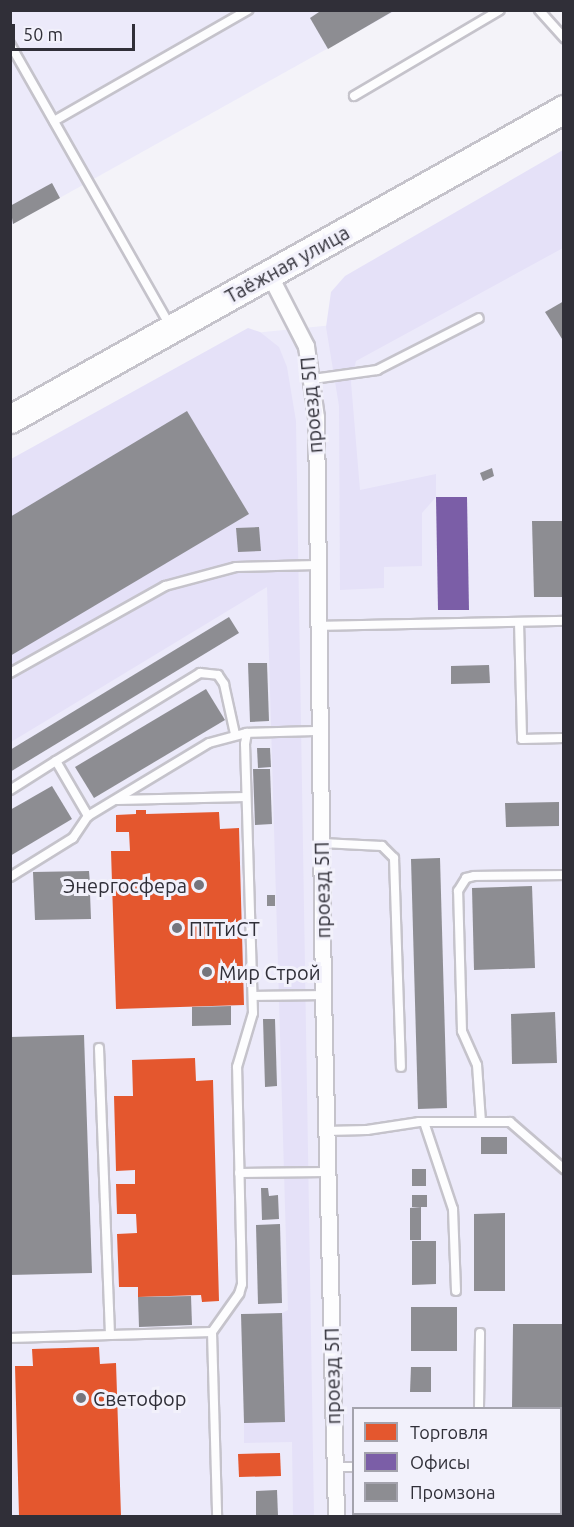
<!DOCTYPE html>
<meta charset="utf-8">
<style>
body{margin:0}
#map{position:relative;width:574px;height:1527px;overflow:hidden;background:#f4f3f9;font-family:Ubuntu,sans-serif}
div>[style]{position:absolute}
.built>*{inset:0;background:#eceafa}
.green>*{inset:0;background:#e5e1f8}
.shops>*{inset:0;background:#e4572e}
.offices>*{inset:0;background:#7b5ea7}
.industry>*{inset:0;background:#8d8d92}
.roads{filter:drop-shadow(2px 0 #c5c3cb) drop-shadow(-2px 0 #c5c3cb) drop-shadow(0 2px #c5c3cb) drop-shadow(0 -2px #c5c3cb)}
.lane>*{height:8px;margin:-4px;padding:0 4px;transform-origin:4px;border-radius:4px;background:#fdfdfe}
.street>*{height:15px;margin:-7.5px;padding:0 7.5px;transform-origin:7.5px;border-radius:7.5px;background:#fdfdfe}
.highway>*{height:27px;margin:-13.5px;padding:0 13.5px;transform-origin:13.5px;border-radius:13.5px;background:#fdfdfe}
.dots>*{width:16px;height:16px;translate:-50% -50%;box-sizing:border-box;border:3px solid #f2f1fb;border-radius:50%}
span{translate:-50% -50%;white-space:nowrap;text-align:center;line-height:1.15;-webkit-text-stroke:6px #f2f1fb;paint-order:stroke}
.street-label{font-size:20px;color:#302f38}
.poi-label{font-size:20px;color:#302f38}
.right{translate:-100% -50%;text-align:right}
.left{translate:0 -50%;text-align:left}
.frame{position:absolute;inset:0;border:12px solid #302f38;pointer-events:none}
.legend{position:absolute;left:352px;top:1407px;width:210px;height:108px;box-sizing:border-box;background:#f2f1fb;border:2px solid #a4a3ad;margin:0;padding:8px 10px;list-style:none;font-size:18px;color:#302f38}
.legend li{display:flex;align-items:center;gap:12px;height:30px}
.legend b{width:30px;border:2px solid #a4a3ad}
.scale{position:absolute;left:12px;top:24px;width:123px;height:27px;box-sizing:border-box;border:3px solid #302f38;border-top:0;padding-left:8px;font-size:18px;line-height:21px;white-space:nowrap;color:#302f38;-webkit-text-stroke:4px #f2f1fb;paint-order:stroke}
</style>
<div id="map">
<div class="built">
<div style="clip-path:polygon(11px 11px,395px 11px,11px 225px)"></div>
<div style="clip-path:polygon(evenodd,563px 205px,563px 1516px,11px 1516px,10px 468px,253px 333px,353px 323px,563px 205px,354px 1408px,560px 1408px,560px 1514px,354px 1514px,354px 1408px)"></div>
</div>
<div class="green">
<div style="clip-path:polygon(563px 150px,563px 248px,356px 361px,351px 382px,360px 490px,436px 474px,436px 497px,422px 513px,422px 566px,384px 567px,384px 588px,340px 590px,339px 406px,326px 327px,331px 292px,345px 276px)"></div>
<div style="clip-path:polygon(248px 328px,260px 332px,279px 347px,287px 367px,296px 421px,314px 1516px,293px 1516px,292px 1442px,244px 1443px,244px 1423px,285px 1422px,282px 1313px,288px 1310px,267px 587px,11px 742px,11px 459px)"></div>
</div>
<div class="shops">
<div style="clip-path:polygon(136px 810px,146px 810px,146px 814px,219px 812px,220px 829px,239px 828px,244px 1005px,116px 1009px,111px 851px,130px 851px,129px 832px,116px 832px,116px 815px,136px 814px)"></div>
<div style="clip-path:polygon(195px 1058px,196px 1081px,213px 1080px,219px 1301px,202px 1302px,201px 1295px,138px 1297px,138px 1287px,119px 1287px,117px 1234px,137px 1233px,136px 1214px,117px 1214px,116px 1184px,135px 1184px,135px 1170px,116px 1171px,114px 1096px,133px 1096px,132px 1060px)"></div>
<div style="clip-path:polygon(99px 1347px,100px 1364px,116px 1363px,121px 1516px,19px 1516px,15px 1366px,33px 1366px,32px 1349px)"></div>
<div style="clip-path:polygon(280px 1453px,281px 1476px,239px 1477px,238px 1454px)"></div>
</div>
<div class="offices">
<div style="clip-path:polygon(436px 497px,467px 497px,469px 610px,438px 610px)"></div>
</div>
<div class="industry">
<div style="clip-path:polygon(322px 10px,395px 10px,328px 49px,310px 18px)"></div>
<div style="clip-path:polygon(52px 183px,60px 198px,13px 224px,10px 206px)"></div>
<div style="clip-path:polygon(564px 301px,564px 342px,545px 312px)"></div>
<div style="clip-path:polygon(187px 411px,249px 514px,10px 656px,10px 517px)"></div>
<div style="clip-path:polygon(492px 468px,494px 476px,483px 481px,480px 473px)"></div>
<div style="clip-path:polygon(532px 521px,564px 521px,564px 597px,534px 597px)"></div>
<div style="clip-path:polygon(259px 527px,261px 551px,238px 552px,236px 528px)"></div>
<div style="clip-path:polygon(229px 617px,239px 633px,10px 772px,10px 750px)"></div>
<div style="clip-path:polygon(248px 663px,267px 663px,269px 721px,250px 722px)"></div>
<div style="clip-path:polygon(489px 665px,490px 683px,451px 684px,451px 666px)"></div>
<div style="clip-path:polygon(206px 689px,225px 720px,94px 798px,75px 767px)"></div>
<div style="clip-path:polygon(257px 748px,270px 748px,271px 767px,258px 768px)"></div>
<div style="clip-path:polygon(253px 769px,270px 769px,272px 824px,255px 825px)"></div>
<div style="clip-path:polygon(52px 786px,72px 819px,10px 856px,10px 810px)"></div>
<div style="clip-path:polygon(559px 802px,559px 826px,506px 827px,505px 803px)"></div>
<div style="clip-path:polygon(440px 858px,447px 1108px,418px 1109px,411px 859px)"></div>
<div style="clip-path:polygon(89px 871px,90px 884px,99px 883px,99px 893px,90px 893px,91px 919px,35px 920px,33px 872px)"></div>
<div style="clip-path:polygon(532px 886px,535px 968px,474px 970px,472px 888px)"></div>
<div style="clip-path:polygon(267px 895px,275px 895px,275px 906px,267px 906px)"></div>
<div style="clip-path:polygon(231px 1006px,231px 1025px,192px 1026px,192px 1007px)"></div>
<div style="clip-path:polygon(555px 1012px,557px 1063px,512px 1064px,511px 1014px)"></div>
<div style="clip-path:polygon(263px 1019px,275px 1019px,277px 1086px,265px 1087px)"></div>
<div style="clip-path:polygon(84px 1035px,92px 1273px,10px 1275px,10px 1037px)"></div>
<div style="clip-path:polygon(481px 1137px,507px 1137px,507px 1154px,481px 1154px)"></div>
<div style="clip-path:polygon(412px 1169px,426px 1169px,426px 1186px,412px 1186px)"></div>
<div style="clip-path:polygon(261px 1188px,268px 1188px,269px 1196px,278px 1195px,279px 1219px,262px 1220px)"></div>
<div style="clip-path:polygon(412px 1195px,427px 1195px,427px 1207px,412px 1207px)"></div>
<div style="clip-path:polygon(421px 1207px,421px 1240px,410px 1240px,410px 1208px)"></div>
<div style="clip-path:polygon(505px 1213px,505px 1291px,474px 1291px,474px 1214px)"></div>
<div style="clip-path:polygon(280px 1224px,282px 1303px,258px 1304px,256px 1225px)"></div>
<div style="clip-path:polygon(412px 1241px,436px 1241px,436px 1284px,412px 1285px)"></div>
<div style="clip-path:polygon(191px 1296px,192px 1325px,139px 1327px,138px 1297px)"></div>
<div style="clip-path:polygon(411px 1307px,457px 1307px,457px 1351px,411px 1351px)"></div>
<div style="clip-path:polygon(282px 1313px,285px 1422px,244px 1423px,241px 1314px)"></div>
<div style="clip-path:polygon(513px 1324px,564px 1324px,564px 1443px,560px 1408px,512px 1408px)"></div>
<div style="clip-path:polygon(411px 1367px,431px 1367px,431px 1392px,410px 1392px)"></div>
<div style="clip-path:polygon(277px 1490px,278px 1516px,256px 1516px,256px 1491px)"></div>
<div style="clip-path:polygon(410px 1514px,442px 1514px,442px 1516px,410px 1516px)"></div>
</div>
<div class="roads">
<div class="lane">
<div style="left:539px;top:10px;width:38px;rotate:48deg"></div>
<div style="left:10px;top:44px;width:322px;rotate:60.4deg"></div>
<div style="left:354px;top:96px;width:169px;rotate:-30.5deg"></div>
<div style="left:54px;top:121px;width:224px;rotate:-29.8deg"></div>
<div style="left:313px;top:379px;width:65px;rotate:-8deg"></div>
<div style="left:377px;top:370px;width:114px;rotate:-27deg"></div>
<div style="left:519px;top:622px;width:117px;rotate:88.5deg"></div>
<div style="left:522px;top:739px;width:42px;rotate:-1.4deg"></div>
<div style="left:318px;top:626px;width:246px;rotate:-1.2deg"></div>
<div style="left:10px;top:673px;width:178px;rotate:-29.3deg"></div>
<div style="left:165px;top:586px;width:73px;rotate:-15deg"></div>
<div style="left:236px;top:567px;width:81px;rotate:-1.4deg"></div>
<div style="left:56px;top:761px;width:169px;rotate:-31.4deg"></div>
<div style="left:200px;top:673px;width:18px;rotate:6deg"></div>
<div style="left:218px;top:675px;width:11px;rotate:56deg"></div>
<div style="left:224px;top:684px;width:51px;rotate:77.6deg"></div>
<div style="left:10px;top:790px;width:54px;rotate:-32.2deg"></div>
<div style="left:56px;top:761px;width:64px;rotate:59.8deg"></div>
<div style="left:117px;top:800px;width:129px;rotate:-1.3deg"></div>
<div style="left:322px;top:843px;width:60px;rotate:2.9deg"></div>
<div style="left:382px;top:846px;width:17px;rotate:45deg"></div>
<div style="left:394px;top:858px;width:209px;rotate:88.1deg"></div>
<div style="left:10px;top:877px;width:74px;rotate:-31.8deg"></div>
<div style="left:73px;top:838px;width:27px;rotate:-56deg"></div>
<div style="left:88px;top:816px;width:141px;rotate:-31.1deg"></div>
<div style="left:209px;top:743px;width:39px;rotate:-15deg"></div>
<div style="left:253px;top:996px;width:70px;rotate:-0.8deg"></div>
<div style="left:99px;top:1048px;width:287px;rotate:87.8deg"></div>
<div style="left:424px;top:1122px;width:92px;rotate:71.6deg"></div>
<div style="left:453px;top:1209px;width:82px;rotate:87.9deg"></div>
<div style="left:481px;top:1122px;width:57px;rotate:-94deg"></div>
<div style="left:477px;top:1065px;width:37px;rotate:-114deg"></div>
<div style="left:462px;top:1031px;width:140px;rotate:-91.6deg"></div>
<div style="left:458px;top:891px;width:15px;rotate:-58deg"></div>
<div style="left:466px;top:878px;width:8px;rotate:-14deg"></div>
<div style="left:474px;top:876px;width:90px;rotate:-0.6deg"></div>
<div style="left:326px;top:1131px;width:41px;rotate:-1.4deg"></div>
<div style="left:367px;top:1130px;width:53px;rotate:-8.7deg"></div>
<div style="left:419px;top:1122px;width:91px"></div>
<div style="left:510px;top:1122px;width:72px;rotate:41deg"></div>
<div style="left:239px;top:1173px;width:88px;rotate:-0.7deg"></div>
<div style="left:212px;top:1332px;width:184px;rotate:88.4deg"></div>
<div style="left:10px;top:1338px;width:202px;rotate:-1.7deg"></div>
<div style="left:212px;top:1332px;width:47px;rotate:-54.6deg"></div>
<div style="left:239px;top:1294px;width:10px;rotate:-73deg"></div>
<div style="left:242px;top:1284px;width:217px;rotate:-91.3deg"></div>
<div style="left:237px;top:1067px;width:56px;rotate:-73.5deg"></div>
<div style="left:253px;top:1013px;width:269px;rotate:-91.7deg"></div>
<div style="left:245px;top:744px;width:11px;rotate:-80deg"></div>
<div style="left:247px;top:733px;width:73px;rotate:-1.6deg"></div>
<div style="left:479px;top:1408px;width:75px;rotate:-89.2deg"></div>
<div style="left:335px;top:1467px;width:19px"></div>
<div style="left:560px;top:1470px;width:4px"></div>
</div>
<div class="street">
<div style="left:269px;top:274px;width:81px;rotate:62.8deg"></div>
<div style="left:306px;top:346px;width:72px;rotate:82deg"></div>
<div style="left:316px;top:417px;width:578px;rotate:89.31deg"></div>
<div style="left:323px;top:995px;width:521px;rotate:88.57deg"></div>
</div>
<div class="highway">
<div style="left:10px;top:419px;width:635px;rotate:-29.23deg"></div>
</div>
</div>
<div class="dots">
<div style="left:199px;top:885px;background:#75747c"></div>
<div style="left:177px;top:928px;background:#75747c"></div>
<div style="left:207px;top:972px;background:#75747c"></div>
<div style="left:81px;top:1398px;background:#75747c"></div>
</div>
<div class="street-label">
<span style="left:287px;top:264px;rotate:-29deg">Таёжная улица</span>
<span style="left:311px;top:405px;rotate:-95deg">проезд 5П</span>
<span style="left:322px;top:890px;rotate:-91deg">проезд 5П</span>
<span style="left:332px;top:1376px;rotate:-91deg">проезд 5П</span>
</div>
<div class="poi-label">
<span class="right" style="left:187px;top:885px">Энергосфера</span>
<span class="left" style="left:189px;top:928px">ПТТиСТ</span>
<span class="left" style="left:219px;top:972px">Мир Строй</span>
<span class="left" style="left:93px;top:1398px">Светофор</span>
</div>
<div class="frame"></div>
<ul class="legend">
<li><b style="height:16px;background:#e4572e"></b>Торговля</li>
<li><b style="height:16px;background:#7b5ea7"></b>Офисы</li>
<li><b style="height:16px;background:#8d8d92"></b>Промзона</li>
</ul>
<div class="scale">50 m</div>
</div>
